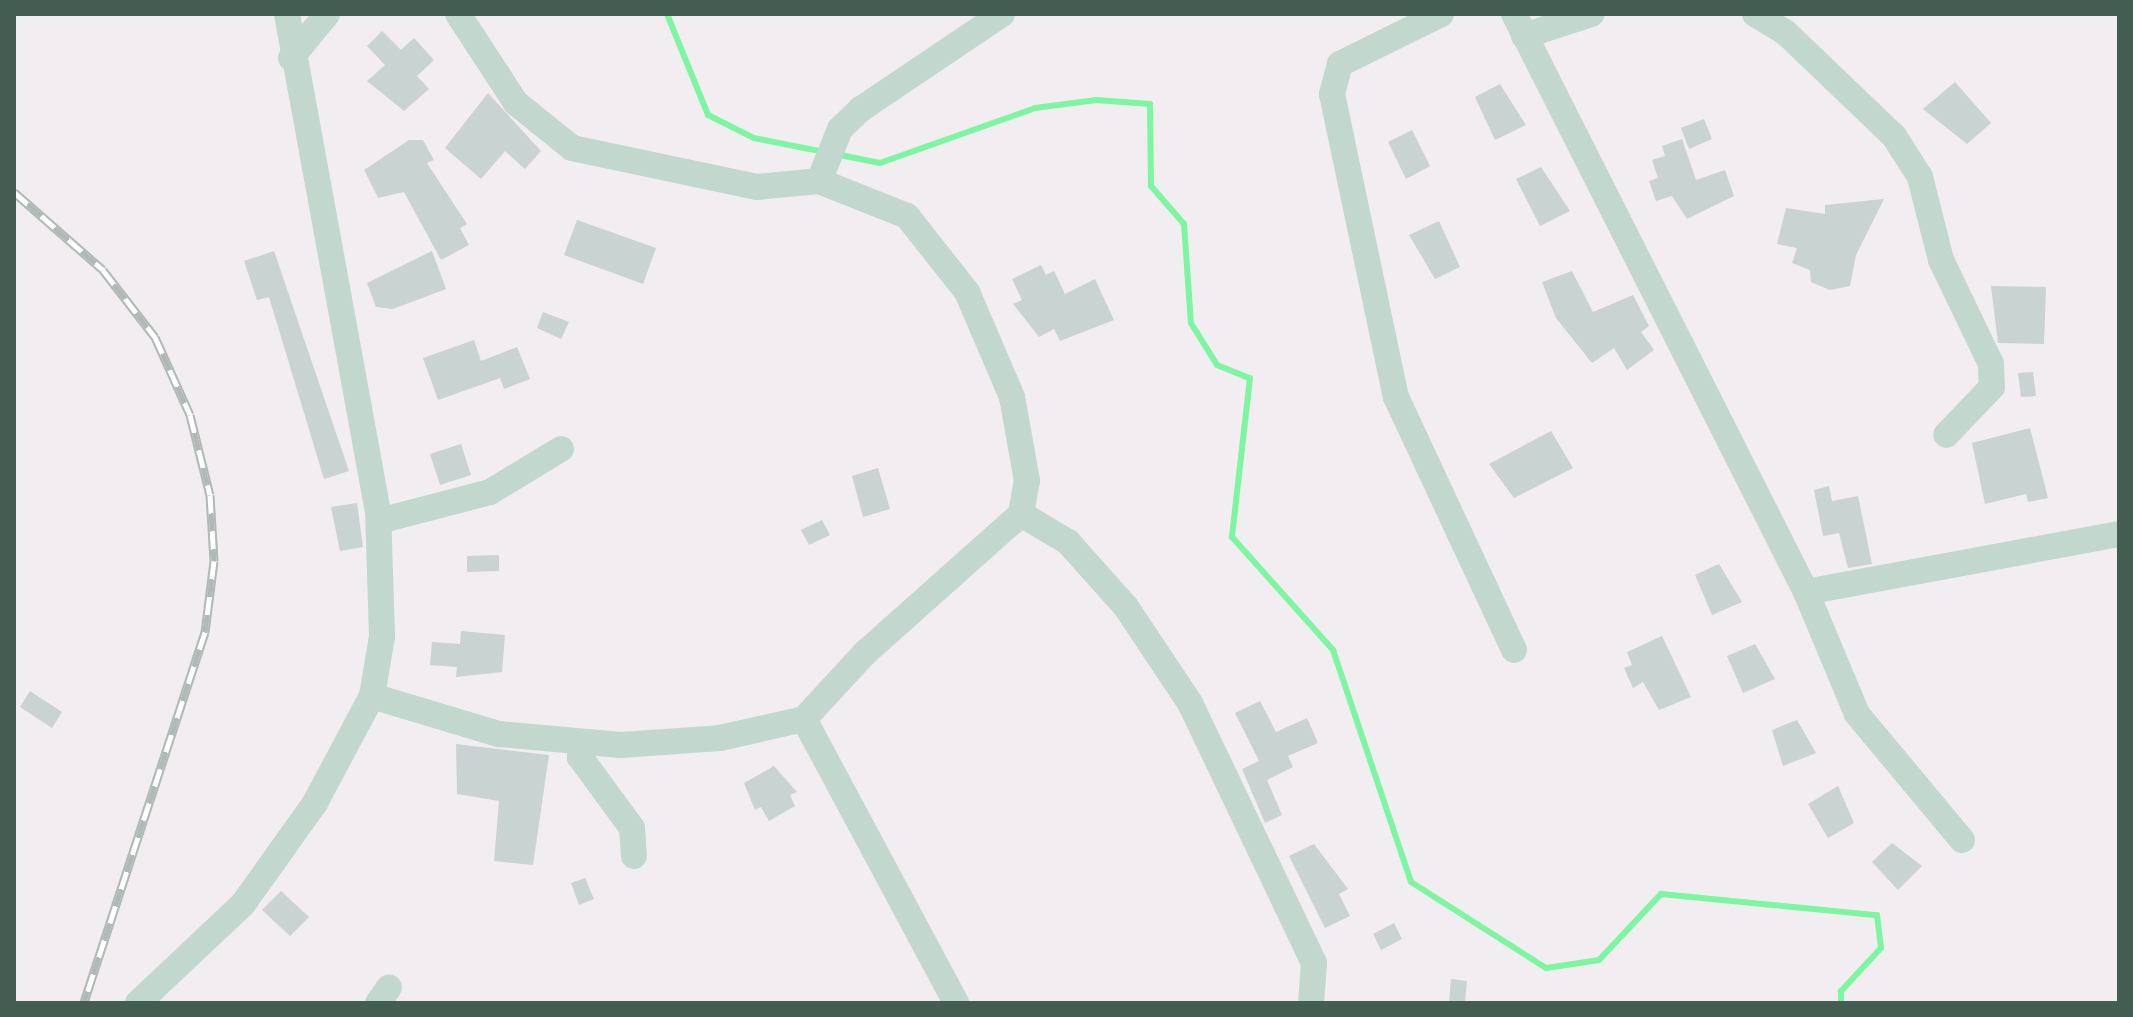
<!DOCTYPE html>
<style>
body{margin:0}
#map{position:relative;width:2133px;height:1017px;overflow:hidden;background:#f1edf0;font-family:"Alegreya Sans",sans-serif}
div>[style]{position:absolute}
.stream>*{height:6px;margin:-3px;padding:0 3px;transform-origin:3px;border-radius:3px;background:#7ef6a1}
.building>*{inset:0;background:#c9d3d1}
.minor>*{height:26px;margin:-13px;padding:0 13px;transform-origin:13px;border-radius:13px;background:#c2d7cd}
.rail>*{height:9px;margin-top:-4.5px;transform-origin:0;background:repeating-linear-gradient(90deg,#fff 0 18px,#afb9b6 0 36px);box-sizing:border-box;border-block:2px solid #afb9b6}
span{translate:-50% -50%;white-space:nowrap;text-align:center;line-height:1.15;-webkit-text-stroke:7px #fff;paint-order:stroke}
.frame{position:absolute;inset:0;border:16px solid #445d52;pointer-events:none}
</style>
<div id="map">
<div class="stream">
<div style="left:667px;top:14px;width:109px;rotate:67.9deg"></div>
<div style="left:708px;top:115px;width:51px;rotate:26.6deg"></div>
<div style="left:754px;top:138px;width:71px;rotate:11.3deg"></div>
<div style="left:835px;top:154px;width:46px;rotate:11.3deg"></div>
<div style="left:880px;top:163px;width:164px;rotate:-19.5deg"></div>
<div style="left:1035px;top:108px;width:62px;rotate:-7.5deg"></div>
<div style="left:1096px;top:100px;width:54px;rotate:4.2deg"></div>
<div style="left:1150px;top:104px;width:82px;rotate:89.3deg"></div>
<div style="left:1151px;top:186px;width:50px;rotate:49deg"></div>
<div style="left:1184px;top:224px;width:99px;rotate:86deg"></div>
<div style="left:1191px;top:323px;width:49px;rotate:58.2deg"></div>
<div style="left:1217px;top:365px;width:35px;rotate:22deg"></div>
<div style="left:1250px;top:378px;width:160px;rotate:96.5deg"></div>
<div style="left:1232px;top:537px;width:152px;rotate:48.2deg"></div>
<div style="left:1333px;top:650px;width:245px;rotate:71.4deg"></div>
<div style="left:1411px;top:882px;width:160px;rotate:32.5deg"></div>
<div style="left:1546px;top:968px;width:54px;rotate:-8.6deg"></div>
<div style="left:1599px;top:960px;width:91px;rotate:-46.8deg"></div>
<div style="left:1661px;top:894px;width:217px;rotate:5.6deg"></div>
<div style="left:1877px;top:915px;width:33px;rotate:83deg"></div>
<div style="left:1881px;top:948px;width:59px;rotate:132.9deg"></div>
<div style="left:1841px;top:991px;width:12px;rotate:90deg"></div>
</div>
<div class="building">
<div style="clip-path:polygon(382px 31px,401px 50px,414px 38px,434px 60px,417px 76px,429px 89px,404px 111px,367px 81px,385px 65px,367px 46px)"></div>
<div style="clip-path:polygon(1955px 82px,1991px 123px,1967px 144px,1923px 109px)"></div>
<div style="clip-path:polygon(1500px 84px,1526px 125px,1495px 140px,1475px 97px)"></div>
<div style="clip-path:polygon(488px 93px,541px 151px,525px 169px,505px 151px,481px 179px,445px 148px)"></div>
<div style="clip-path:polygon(1704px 119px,1712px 139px,1689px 149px,1681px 128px)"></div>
<div style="clip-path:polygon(1412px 130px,1430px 166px,1406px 179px,1388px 142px)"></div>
<div style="clip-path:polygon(1682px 139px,1696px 180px,1725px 170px,1734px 196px,1687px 219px,1672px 196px,1656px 201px,1649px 181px,1658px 178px,1652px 160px,1665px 156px,1662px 146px)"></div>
<div style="clip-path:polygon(409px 140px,423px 140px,434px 160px,427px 163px,467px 224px,460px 228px,469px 245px,441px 260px,404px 192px,378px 198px,364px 170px)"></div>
<div style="clip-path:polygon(1541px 167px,1570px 211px,1540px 226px,1516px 179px)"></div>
<div style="clip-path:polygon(1884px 199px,1856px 255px,1850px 286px,1830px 290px,1811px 282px,1810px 270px,1792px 263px,1797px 248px,1777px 244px,1786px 208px,1825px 214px,1825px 205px)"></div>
<div style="clip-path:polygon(577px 220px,656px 248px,643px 284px,564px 255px)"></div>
<div style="clip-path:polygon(1439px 221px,1460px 267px,1435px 279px,1409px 235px)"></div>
<div style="clip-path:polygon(274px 251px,349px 471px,324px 479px,269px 297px,257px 300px,244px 261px)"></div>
<div style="clip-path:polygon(432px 251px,446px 289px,393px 309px,376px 307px,367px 283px)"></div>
<div style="clip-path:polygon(1041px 265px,1046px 275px,1054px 271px,1065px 294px,1095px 279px,1114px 320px,1060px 341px,1054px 329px,1039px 337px,1013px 304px,1022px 300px,1012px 279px)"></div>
<div style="clip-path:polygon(1572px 271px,1593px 312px,1633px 295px,1649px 326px,1641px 332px,1654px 350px,1627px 370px,1614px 348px,1592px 363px,1556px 318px,1542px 282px)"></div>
<div style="clip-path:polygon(1991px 286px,2046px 287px,2044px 344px,1998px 343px)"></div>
<div style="clip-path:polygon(543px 312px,569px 322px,561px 339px,537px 328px)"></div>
<div style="clip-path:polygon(474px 340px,481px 361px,517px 347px,530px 379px,504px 389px,500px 378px,438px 400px,423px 358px)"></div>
<div style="clip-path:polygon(2033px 372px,2036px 396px,2021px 397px,2018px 373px)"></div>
<div style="clip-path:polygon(2030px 428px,2048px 498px,2028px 502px,2026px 494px,1985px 504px,1972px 443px)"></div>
<div style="clip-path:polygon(1551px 431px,1573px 468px,1514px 498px,1489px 464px)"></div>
<div style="clip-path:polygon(461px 444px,471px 475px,440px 485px,430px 454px)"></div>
<div style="clip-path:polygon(878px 468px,890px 509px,863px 517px,852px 476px)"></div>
<div style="clip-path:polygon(1829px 486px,1832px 501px,1858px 496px,1872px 564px,1848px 568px,1839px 533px,1823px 536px,1814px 490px)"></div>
<div style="clip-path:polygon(357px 503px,363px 547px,340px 551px,331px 507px)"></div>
<div style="clip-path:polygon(822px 520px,830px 535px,809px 545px,801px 530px)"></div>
<div style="clip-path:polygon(499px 555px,499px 571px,467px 572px,467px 556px)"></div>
<div style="clip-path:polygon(1719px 564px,1742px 602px,1712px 615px,1695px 575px)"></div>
<div style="clip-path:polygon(461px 631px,505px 635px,502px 672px,456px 677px,457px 667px,430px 665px,432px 642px,460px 644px)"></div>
<div style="clip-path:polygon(1662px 636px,1691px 697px,1659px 710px,1643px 682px,1633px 688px,1624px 668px,1632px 665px,1627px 652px)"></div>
<div style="clip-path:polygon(1755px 644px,1775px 679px,1743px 693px,1727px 656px)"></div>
<div style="clip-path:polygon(30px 691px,62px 712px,52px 728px,20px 707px)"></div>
<div style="clip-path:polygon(1260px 701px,1276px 732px,1307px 718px,1318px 743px,1288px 756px,1293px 767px,1267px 780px,1282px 815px,1265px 823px,1242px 769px,1259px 761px,1235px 713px)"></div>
<div style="clip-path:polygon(1797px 720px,1816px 753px,1783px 766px,1772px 730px)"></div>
<div style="clip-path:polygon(456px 744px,549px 755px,533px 865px,494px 861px,499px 801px,457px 794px)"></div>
<div style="clip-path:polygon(774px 766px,797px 792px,790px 795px,795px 806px,769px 821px,761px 807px,755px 810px,744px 783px)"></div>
<div style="clip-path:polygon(1838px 786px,1854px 823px,1828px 838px,1808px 804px)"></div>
<div style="clip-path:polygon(1892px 843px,1922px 866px,1898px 890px,1872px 862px)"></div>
<div style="clip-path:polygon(1314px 844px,1348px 889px,1339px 894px,1350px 916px,1325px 928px,1289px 856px)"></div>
<div style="clip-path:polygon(585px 878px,594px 899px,579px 905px,571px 883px)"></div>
<div style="clip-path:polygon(281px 891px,309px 917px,290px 936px,262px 910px)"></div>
<div style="clip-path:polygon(1394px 923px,1402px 939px,1381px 950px,1373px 934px)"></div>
<div style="clip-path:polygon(1451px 979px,1467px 981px,1465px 1003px,1449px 1003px)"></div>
</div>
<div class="minor">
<div style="left:1441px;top:14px;width:113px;rotate:153.7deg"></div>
<div style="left:1340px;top:64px;width:31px;rotate:105deg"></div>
<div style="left:1332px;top:94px;width:310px;rotate:78.1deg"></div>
<div style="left:1396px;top:397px;width:279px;rotate:65deg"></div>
<div style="left:1514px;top:14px;width:648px;rotate:63.2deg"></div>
<div style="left:1806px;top:592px;width:132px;rotate:67.3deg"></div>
<div style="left:1857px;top:714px;width:164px;rotate:50.2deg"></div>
<div style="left:1755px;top:14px;width:35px;rotate:31deg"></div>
<div style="left:1785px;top:32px;width:151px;rotate:43.7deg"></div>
<div style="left:1894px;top:136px;width:49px;rotate:57.6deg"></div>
<div style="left:1920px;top:177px;width:86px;rotate:75.8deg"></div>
<div style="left:1941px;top:260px;width:115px;rotate:64.3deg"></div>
<div style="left:1991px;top:364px;width:23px;rotate:88deg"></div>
<div style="left:1992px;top:387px;width:66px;rotate:133.8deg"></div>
<div style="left:1524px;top:36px;width:71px;rotate:-18.2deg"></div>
<div style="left:291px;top:58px;width:57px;rotate:-50.7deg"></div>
<div style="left:819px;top:181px;width:56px;rotate:-68deg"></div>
<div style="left:840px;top:129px;width:29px;rotate:-44deg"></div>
<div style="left:861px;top:109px;width:170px;rotate:-34deg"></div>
<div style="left:1021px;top:514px;width:55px;rotate:30.8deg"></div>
<div style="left:1068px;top:542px;width:87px;rotate:48.3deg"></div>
<div style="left:1126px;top:607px;width:115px;rotate:56.3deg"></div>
<div style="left:1190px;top:703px;width:288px;rotate:64.5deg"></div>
<div style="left:1314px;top:963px;width:40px;rotate:94.3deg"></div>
<div style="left:379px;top:521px;width:115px;rotate:-14.6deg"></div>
<div style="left:490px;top:492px;width:83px;rotate:-31.2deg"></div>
<div style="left:1806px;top:592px;width:318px;rotate:-10.5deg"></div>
<div style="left:372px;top:696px;width:133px;rotate:16.7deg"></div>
<div style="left:499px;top:734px;width:122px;rotate:5.2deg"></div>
<div style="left:621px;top:745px;width:99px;rotate:-4deg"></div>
<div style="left:720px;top:738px;width:86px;rotate:-12.7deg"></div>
<div style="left:804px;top:719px;width:90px;rotate:-47.3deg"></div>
<div style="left:865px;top:653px;width:209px;rotate:-41.7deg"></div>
<div style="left:1021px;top:514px;width:34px;rotate:-80deg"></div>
<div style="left:1027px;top:481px;width:85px;rotate:-100.1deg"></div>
<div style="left:1012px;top:397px;width:114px;rotate:-113.2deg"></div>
<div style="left:967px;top:292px;width:97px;rotate:-128.3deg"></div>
<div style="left:907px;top:216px;width:95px;rotate:-158.3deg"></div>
<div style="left:819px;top:181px;width:62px;rotate:174.5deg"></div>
<div style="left:757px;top:187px;width:189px;rotate:-168.1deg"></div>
<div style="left:572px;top:148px;width:72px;rotate:-141.2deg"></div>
<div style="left:516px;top:103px;width:106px;rotate:-123.1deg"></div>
<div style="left:804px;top:719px;width:322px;rotate:61.8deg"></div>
<div style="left:584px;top:742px;width:16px;rotate:105deg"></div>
<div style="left:580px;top:757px;width:88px;rotate:53.8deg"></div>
<div style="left:632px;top:828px;width:28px;rotate:86deg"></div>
<div style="left:138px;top:1003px;width:144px;rotate:-43.3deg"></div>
<div style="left:243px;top:904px;width:124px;rotate:-54.5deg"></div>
<div style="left:315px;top:803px;width:121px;rotate:-62deg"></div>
<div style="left:372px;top:696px;width:61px;rotate:-80.5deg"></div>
<div style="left:382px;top:636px;width:124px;rotate:-91.8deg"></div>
<div style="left:378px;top:512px;width:506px;rotate:-100.36deg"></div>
<div style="left:378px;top:1003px;width:19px;rotate:-55deg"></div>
</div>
<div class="rail">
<div style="left:14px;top:192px;width:118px;rotate:41.2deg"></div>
<div style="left:103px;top:270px;width:85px;rotate:52.2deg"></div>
<div style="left:155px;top:337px;width:85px;rotate:65.8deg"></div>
<div style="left:190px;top:415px;width:82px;rotate:76deg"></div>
<div style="left:210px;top:495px;width:66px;rotate:86.5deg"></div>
<div style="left:214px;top:561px;width:72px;rotate:97.2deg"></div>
<div style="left:205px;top:632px;width:390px;rotate:108.1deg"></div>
</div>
<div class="frame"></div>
</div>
